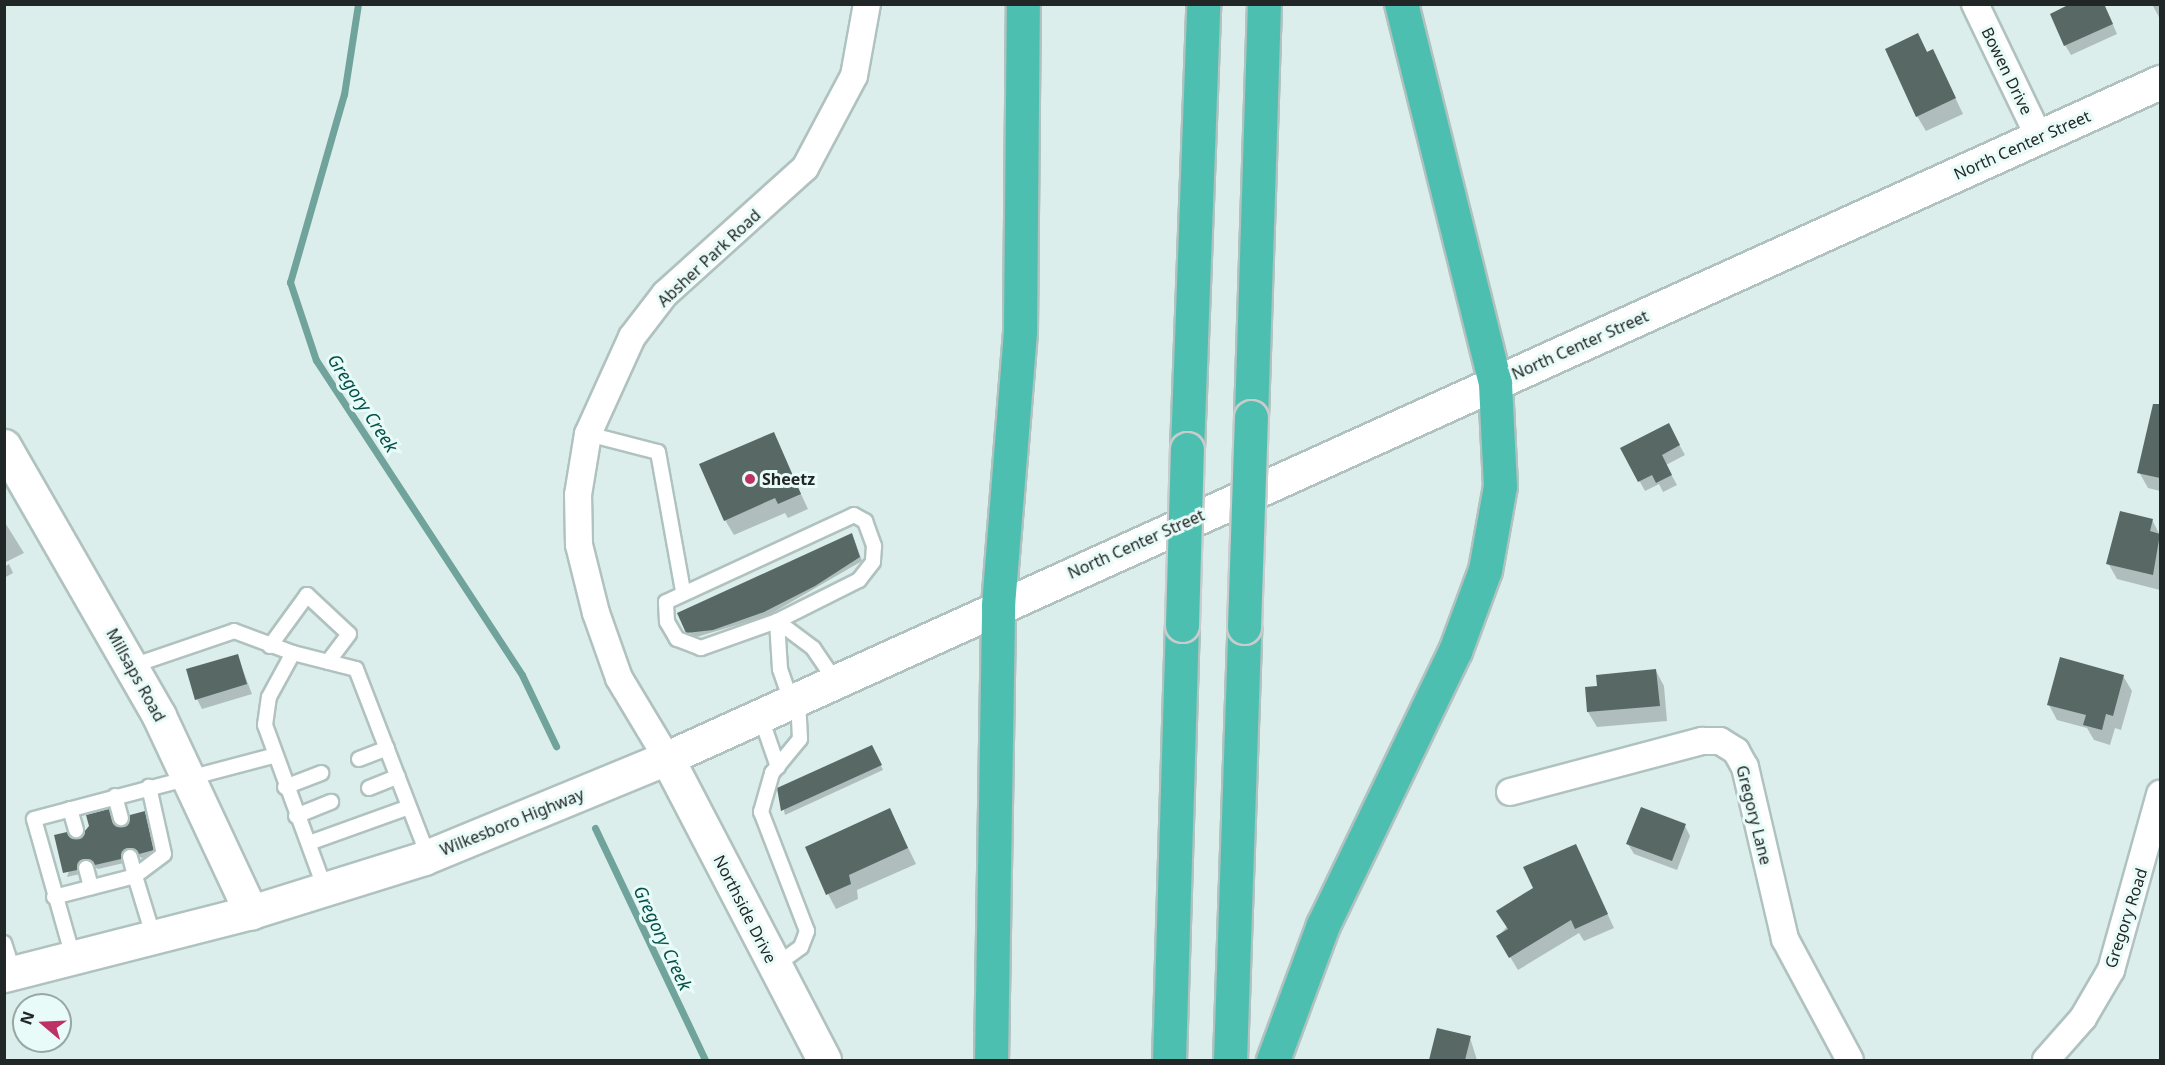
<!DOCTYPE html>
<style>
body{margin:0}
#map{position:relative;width:2165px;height:1065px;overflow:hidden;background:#dbeeeb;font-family:"Noto Sans",sans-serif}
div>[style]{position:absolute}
.shadow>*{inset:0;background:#0003}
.stream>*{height:7px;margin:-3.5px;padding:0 3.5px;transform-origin:3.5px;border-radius:3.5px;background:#70a39b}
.building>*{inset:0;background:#586865}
.roads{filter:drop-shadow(2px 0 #b0c2bf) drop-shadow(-2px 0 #b0c2bf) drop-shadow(0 2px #b0c2bf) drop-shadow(0 -2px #b0c2bf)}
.lane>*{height:14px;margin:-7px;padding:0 7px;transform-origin:7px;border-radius:7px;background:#fff}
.street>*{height:26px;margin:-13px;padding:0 13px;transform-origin:13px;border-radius:13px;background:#fff}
.secondary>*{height:33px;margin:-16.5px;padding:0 16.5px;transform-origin:16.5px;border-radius:16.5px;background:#fff}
.highway>*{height:33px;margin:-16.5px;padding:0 16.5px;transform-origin:16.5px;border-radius:16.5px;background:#4dbfb1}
.bridges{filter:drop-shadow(2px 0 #cacbcb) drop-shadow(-2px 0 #cacbcb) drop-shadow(0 2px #cacbcb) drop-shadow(0 -2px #cacbcb)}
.highway-bridge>*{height:33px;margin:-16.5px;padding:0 16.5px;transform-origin:16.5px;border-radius:16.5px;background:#4dbfb1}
.dots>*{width:16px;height:16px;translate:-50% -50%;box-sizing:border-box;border:3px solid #e9fbf8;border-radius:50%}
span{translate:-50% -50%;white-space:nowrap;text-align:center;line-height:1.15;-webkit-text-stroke:6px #e9fbf8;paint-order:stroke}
.street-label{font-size:16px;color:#212726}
.poi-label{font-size:16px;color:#212726;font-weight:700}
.left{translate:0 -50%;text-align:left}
.water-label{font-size:18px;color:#045149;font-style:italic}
.frame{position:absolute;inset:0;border:6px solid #212726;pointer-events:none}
.north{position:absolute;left:12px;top:993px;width:60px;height:60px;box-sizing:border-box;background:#e9fbf8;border:2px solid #99a6a4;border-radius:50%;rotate:289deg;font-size:16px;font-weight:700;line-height:24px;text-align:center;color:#212726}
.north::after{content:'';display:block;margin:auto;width:21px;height:27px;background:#bd3164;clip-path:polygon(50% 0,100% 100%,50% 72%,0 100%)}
</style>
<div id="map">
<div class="shadow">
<div style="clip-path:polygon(2104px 4px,2117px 34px,2071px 55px,2065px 45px)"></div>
<div style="clip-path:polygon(2153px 4px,2160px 4px,2160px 19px,2153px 6px)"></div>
<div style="clip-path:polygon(1918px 35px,1928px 54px,1933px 51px,1963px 114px,1926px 131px,1917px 116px)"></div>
<div style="clip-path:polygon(2151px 420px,2160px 423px,2160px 491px,2148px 488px,2139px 472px)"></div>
<div style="clip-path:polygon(773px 434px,808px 509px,788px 518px,785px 513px,734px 535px,725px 520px)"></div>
<div style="clip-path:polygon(1674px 435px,1685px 455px,1666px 465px,1677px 485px,1663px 492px,1659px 484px,1645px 491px,1622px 449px)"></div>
<div style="clip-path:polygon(2152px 520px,2160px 535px,2160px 590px,2117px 579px,2108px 563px)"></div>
<div style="clip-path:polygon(4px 521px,24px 553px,4px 563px)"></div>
<div style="clip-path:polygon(854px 539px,862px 561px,767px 616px,693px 638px,679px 613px)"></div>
<div style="clip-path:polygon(9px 564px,13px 573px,4px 578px,4px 567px)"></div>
<div style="clip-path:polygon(237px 655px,252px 694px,202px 709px,197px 699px)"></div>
<div style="clip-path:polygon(1656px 671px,1664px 686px,1667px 721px,1597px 727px,1588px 712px,1586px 689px)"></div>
<div style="clip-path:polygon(2123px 676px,2132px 691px,2121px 730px,2115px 728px,2110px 745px,2094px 740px,2087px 728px,2057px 720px,2049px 705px)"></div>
<div style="clip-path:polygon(874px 751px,883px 770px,785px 815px,779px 789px)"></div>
<div style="clip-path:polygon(890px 810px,916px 864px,857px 890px,858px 899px,836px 909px,828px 894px)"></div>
<div style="clip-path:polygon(145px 813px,155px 855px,142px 858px,131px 852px,124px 863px,98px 869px,87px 863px,80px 874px,67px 877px,79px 840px,129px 825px)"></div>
<div style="clip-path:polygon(1685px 826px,1690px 836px,1677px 870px,1634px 854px,1628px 844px)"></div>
<div style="clip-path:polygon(1576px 846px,1614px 928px,1584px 941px,1579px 933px,1518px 970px,1498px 937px)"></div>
<div style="clip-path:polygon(1438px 1030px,1470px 1038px,1477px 1060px,1431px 1060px)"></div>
</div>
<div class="stream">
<div style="left:358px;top:4px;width:91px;rotate:98.8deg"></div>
<div style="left:344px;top:94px;width:196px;rotate:106deg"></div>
<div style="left:290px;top:282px;width:82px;rotate:71.6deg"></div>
<div style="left:316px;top:360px;width:376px;rotate:56.8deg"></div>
<div style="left:522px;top:675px;width:79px;rotate:64.4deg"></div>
<div style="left:595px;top:828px;width:257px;rotate:64.6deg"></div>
</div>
<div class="building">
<div style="clip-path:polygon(2070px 4px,2104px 4px,2113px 24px,2064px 46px,2050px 14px)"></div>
<div style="clip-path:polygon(1918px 33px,1927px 52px,1933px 49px,1956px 98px,1916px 117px,1885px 49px)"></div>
<div style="clip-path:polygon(2153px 404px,2160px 404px,2160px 478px,2137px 473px)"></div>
<div style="clip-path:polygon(1669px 423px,1680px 445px,1662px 455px,1672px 475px,1656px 483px,1652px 475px,1638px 482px,1620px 448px)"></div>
<div style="clip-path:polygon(774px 432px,801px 494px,778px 504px,775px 498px,724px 521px,699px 464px)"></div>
<div style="clip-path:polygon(2120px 511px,2153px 519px,2150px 531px,2160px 534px,2153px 575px,2106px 564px)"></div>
<div style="clip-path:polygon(852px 533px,860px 557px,815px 586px,764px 612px,713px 630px,686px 633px,677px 613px)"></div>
<div style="clip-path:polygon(238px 654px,247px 684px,195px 700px,186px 669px)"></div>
<div style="clip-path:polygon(2060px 657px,2124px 675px,2113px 716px,2106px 714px,2102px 730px,2083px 725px,2086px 715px,2047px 705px)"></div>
<div style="clip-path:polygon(1656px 669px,1660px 706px,1587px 712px,1585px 687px,1597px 686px,1596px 675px)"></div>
<div style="clip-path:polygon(872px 745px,882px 765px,781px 811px,777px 788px)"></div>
<div style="clip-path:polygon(1641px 807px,1686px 824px,1672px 861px,1626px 844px)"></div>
<div style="clip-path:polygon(890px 808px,908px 848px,849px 875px,851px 884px,826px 895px,805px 847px)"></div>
<div style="clip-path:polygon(109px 809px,119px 827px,128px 824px,130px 815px,145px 811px,154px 850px,139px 854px,128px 848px,121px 859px,95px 865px,84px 859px,77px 870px,63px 873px,54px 835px,67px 832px,79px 838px,89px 826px,86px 815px)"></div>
<div style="clip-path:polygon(1576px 844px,1608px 914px,1575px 929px,1571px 920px,1509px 958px,1496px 936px,1508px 929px,1496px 911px,1533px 888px,1523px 867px)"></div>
<div style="clip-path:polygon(1437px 1028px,1471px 1036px,1465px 1060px,1429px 1060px)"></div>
</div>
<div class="roads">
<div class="lane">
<div style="left:588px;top:434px;width:72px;rotate:14.4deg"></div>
<div style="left:658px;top:452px;width:141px;rotate:79.8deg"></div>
<div style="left:854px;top:515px;width:13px;rotate:29deg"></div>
<div style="left:865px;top:521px;width:27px;rotate:70deg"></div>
<div style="left:874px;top:546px;width:16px;rotate:94deg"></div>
<div style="left:873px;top:562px;width:23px;rotate:128deg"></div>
<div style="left:859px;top:580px;width:92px;rotate:153.4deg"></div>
<div style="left:777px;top:621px;width:81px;rotate:160.4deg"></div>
<div style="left:701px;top:648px;width:26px;rotate:-159deg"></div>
<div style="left:677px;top:639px;width:20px;rotate:-120deg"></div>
<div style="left:667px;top:622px;width:20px;rotate:-93deg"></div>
<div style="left:666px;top:602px;width:207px;rotate:-24.8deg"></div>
<div style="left:270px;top:646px;width:63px;rotate:-54deg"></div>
<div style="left:307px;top:595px;width:57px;rotate:42.9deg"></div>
<div style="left:349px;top:634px;width:35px;rotate:127deg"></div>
<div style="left:132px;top:666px;width:108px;rotate:-18.9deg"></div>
<div style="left:234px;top:631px;width:63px;rotate:20.4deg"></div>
<div style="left:791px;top:701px;width:34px;rotate:-109deg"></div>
<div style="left:780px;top:669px;width:48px;rotate:-93.6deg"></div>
<div style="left:777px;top:621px;width:45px;rotate:36.9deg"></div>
<div style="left:813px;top:648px;width:41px;rotate:55.9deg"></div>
<div style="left:760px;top:715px;width:55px;rotate:70.9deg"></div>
<div style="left:359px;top:759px;width:30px;rotate:-21deg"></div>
<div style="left:285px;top:787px;width:39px;rotate:-21deg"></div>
<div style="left:369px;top:788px;width:31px;rotate:-22deg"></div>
<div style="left:115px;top:796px;width:23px;rotate:75deg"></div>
<div style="left:70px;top:809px;width:22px;rotate:74deg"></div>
<div style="left:296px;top:816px;width:38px;rotate:-22deg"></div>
<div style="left:309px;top:843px;width:106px;rotate:-19.8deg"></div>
<div style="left:130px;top:857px;width:20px;rotate:75deg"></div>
<div style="left:135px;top:876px;width:36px;rotate:-37deg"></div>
<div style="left:164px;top:854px;width:69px;rotate:-102.6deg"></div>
<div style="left:86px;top:868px;width:20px;rotate:75deg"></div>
<div style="left:325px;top:889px;width:175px;rotate:-110.1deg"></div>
<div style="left:265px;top:725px;width:28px;rotate:-82deg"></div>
<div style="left:269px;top:697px;width:50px;rotate:-61.4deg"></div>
<div style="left:293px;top:653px;width:65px;rotate:14.3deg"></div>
<div style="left:356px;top:669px;width:200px;rotate:68.9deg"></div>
<div style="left:54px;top:897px;width:84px;rotate:-14.5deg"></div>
<div style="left:135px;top:876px;width:65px;rotate:73deg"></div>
<div style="left:4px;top:943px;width:32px;rotate:72deg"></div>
<div style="left:73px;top:957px;width:143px;rotate:-105.8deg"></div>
<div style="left:34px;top:819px;width:247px;rotate:-14.8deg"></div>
<div style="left:775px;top:966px;width:32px;rotate:-36deg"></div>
<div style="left:801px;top:947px;width:17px;rotate:-69deg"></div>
<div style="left:807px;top:931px;width:128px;rotate:-111.1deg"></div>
<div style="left:761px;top:812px;width:41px;rotate:-74.2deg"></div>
<div style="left:772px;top:773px;width:44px;rotate:-50.5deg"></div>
<div style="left:800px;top:739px;width:40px;rotate:-92.9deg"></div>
</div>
<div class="street">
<div style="left:1975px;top:4px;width:148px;rotate:64.3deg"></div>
<div style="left:667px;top:758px;width:93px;rotate:-121deg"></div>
<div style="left:619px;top:678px;width:69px;rotate:-109.5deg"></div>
<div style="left:596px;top:613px;width:70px;rotate:-104deg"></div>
<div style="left:579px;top:545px;width:50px;rotate:-91.1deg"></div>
<div style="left:578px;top:495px;width:62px;rotate:-80.7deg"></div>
<div style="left:588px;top:434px;width:107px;rotate:-65.6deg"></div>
<div style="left:632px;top:337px;width:54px;rotate:-52.5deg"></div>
<div style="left:665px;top:294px;width:188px;rotate:-42deg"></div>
<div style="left:805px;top:168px;width:104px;rotate:-62deg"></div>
<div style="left:854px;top:76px;width:73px;rotate:-79.8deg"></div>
<div style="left:1510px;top:792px;width:199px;rotate:-14.9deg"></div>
<div style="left:1702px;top:741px;width:18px"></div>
<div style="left:1720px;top:741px;width:19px;rotate:32deg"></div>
<div style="left:1736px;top:751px;width:18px;rotate:61deg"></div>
<div style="left:1745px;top:767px;width:177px;rotate:76.9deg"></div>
<div style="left:1785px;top:939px;width:137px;rotate:61.8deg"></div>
<div style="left:2046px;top:1060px;width:56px;rotate:-48.6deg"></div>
<div style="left:2083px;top:1018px;width:56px;rotate:-59.7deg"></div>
<div style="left:2111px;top:970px;width:183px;rotate:-74.4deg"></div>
</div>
<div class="secondary">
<div style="left:4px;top:446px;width:311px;rotate:60.1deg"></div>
<div style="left:159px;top:716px;width:217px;rotate:64.9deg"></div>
<div style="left:667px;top:758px;width:340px;rotate:62.5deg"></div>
<div style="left:4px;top:975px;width:255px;rotate:-14.3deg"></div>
<div style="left:251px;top:912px;width:181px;rotate:-17.3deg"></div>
<div style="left:424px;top:858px;width:263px;rotate:-22.4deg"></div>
<div style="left:667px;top:758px;width:1639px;rotate:-24.36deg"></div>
</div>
<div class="highway">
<div style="left:1251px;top:417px;width:413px;rotate:-88.2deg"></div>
<div style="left:1187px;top:449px;width:445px;rotate:-87.9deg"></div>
<div style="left:991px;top:1060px;width:455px;rotate:-89.1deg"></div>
<div style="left:998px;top:605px;width:275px;rotate:-85.4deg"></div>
<div style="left:1020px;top:331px;width:327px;rotate:-89.5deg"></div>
<div style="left:1169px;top:1060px;width:435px;rotate:-88.3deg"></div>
<div style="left:1230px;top:1060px;width:433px;rotate:-88.1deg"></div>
<div style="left:1273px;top:1060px;width:144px;rotate:-69.7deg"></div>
<div style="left:1323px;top:925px;width:304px;rotate:-64.3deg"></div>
<div style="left:1455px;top:651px;width:86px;rotate:-69.7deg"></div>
<div style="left:1485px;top:570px;width:85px;rotate:-79.9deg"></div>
<div style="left:1500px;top:486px;width:103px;rotate:-92.8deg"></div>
<div style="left:1495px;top:383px;width:390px;rotate:-103.9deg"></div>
</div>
</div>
<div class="bridges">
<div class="highway-bridge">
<div style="left:1182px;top:625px;width:176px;rotate:-88.4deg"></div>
<div style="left:1244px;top:627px;width:210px;rotate:-88.1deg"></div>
</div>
</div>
<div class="dots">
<div style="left:750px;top:479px;background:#bd3164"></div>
</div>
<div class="street-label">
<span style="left:2007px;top:71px;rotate:64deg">Bowen Drive</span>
<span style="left:2022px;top:145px;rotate:-24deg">North Center Street</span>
<span style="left:709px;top:258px;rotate:-43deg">Absher Park Road</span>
<span style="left:1580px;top:345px;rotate:-24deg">North Center Street</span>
<span style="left:1136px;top:544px;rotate:-24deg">North Center Street</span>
<span style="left:136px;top:675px;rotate:61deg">Millsaps Road</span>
<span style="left:1754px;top:815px;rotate:76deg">Gregory Lane</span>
<span style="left:512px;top:822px;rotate:-22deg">Wilkesboro Highway</span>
<span style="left:745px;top:909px;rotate:63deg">Northside Drive</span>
<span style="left:2126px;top:918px;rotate:-72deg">Gregory Road</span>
</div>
<div class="poi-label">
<span class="left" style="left:762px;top:479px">Sheetz</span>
</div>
<div class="water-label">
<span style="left:363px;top:403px;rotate:57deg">Gregory Creek</span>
<span style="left:663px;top:938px;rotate:65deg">Gregory Creek</span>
</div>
<div class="frame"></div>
<div class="north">N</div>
</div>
